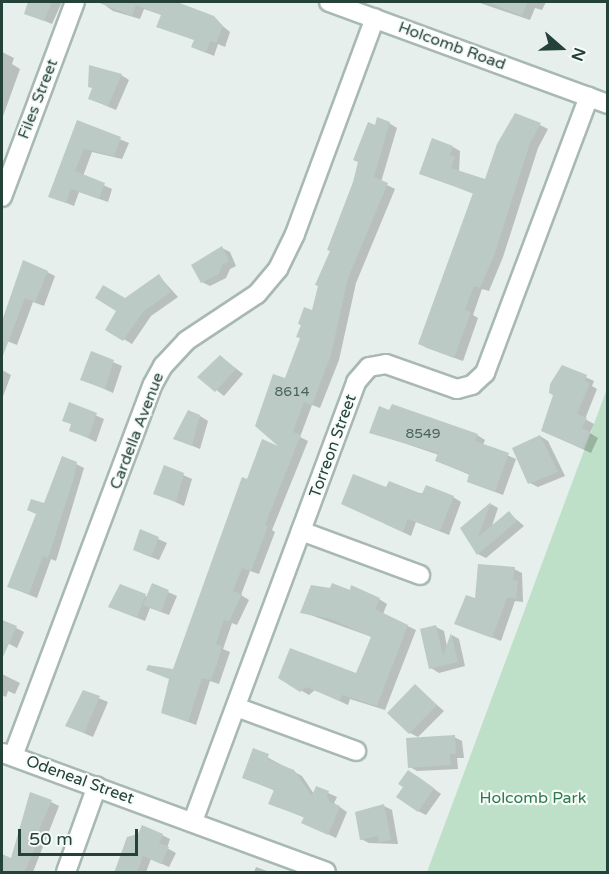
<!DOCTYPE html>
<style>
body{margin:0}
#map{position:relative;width:609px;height:874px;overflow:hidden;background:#e6efeb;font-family:"Varela Round",sans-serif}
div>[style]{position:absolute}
.green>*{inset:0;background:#bfe0c8}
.shadow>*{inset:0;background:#0003}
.building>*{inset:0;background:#bbcac4}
.roads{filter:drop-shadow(2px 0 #a8b8b2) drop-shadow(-2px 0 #a8b8b2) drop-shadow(0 2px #a8b8b2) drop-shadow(0 -2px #a8b8b2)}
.minor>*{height:18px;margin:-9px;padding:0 9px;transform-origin:9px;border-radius:9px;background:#fff}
.tertiary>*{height:18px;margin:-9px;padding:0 9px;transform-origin:9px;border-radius:9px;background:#fff}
span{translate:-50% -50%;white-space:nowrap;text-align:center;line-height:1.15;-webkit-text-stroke:4.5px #f7fbf9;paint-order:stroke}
.number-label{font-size:14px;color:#4a645c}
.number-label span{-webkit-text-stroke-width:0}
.street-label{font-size:16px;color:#24423a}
.park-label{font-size:16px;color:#2d7a4b}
.frame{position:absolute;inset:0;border:3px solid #24423a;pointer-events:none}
.north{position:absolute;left:531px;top:18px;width:60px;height:60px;-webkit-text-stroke:4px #f7fbf9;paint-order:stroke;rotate:110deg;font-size:16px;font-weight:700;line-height:24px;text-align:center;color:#24423a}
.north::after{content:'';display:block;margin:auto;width:21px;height:27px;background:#24423a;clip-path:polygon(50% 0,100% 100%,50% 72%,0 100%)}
.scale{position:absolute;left:18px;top:829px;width:120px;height:27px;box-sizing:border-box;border:3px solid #24423a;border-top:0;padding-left:8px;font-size:18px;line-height:21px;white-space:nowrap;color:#24423a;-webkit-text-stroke:4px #f7fbf9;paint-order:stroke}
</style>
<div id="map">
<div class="green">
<div style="clip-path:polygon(607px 389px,607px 872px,427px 872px)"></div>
</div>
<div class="shadow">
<div style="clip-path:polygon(30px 2px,62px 2px,52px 24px,26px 13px)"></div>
<div style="clip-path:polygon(108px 2px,175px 2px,213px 18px,230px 32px,225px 47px,218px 44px,214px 56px,193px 47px,195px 40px,158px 26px,162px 15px,144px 9px,140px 19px,113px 11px,106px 6px)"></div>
<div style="clip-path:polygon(477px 2px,546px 2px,542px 10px,535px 8px,530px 20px)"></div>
<div style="clip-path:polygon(2px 52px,14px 58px,12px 64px,20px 69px,2px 119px)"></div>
<div style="clip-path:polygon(121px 75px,129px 80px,116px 110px,90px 99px,93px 89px)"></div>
<div style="clip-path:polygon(78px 122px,129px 143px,122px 159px,92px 152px,83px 176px,112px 189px,108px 202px,79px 192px,74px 206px,49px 196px)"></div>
<div style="clip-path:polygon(389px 123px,397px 128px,381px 182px,395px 189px,356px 283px,339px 360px,320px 408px,312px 405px,300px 437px,308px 441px,272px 530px,275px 532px,259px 574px,250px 571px,241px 595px,249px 600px,237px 625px,232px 623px,223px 649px,230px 652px,219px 684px,210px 681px,196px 725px,163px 712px,174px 671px,248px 481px,285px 450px,286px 380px,313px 312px,375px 127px)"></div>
<div style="clip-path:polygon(540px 125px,548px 129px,538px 148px,503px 257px,489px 291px,482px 289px,473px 315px,478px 318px,463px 361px,427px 348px,420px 344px,474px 194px,421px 173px,453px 147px,460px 151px,459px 172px,486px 181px)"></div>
<div style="clip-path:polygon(222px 248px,230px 252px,236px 266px,230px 269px,226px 278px,210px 286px,202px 282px)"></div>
<div style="clip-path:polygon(47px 272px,55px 276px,44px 306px,33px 302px,17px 345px,2px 339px,2px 323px,8px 311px)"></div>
<div style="clip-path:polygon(159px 276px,178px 297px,151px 316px,132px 344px,107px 329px,125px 300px)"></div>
<div style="clip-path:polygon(92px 353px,122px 366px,113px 393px,82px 379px)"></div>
<div style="clip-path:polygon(220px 356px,243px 374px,224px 396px,199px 376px)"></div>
<div style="clip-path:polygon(563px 367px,594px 381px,592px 386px,597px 389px,585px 419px,594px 424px,590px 433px,598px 438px,591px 453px,543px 431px)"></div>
<div style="clip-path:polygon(2px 370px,11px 375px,2px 399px)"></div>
<div style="clip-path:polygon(70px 404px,104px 419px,96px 442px,71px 430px,73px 425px,64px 420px)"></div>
<div style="clip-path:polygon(200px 416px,208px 421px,200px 449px,183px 442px)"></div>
<div style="clip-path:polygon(371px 432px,477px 435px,485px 440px,483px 445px,516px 459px,503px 495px,477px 485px,469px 481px,470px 475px,437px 461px,439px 455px)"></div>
<div style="clip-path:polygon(540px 436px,548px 441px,565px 476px,538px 487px,530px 483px)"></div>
<div style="clip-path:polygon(76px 464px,84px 468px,56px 561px,51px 559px,37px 598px,17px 590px,9px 586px,37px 514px)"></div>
<div style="clip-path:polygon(165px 467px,192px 479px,184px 506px,155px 493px)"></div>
<div style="clip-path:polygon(387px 489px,453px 497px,461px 502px,449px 535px,416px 522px,411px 536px,351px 508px)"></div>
<div style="clip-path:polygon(491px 504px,498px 508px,491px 529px,509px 513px,524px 526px,486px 558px,478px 554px,462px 529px)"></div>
<div style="clip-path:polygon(141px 531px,167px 543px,159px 560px,143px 554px)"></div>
<div style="clip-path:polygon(514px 569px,522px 573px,523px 602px,515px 601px,501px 641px,456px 623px,476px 600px)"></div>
<div style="clip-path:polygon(152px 585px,177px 596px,169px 615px,150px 608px,145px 621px,118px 610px,121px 586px,148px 597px)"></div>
<div style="clip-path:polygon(333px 585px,379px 599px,387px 604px,383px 614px,416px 630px,385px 710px,350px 699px,348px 705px,315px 690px,309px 695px,280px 678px,356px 675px,372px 637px,302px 612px)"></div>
<div style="clip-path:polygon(2px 621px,24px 632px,17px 648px,2px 640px)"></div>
<div style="clip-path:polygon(436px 627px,444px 631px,447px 647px,452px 635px,459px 639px,465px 666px,439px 673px,431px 668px)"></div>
<div style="clip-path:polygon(2px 674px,20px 683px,15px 694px,8px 691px,6px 697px,2px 695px)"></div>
<div style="clip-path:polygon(415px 686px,444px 711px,418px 737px,410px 733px)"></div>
<div style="clip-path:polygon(84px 692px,108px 702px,93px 737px,67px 726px)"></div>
<div style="clip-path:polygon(454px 737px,462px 741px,464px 758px,457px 758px,458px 769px,417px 771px,410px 767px)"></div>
<div style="clip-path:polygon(254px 750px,302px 776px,314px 794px,317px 788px,337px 797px,334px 803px,347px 812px,336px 838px,311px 826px,305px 818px,270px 803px,275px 791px,244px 777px)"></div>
<div style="clip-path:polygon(417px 776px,441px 794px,426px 815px,418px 811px)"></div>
<div style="clip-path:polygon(51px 802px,59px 806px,33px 872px,2px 872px,2px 856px,12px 860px)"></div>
<div style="clip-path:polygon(384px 806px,392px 810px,398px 844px,369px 843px,361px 839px)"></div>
<div style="clip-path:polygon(162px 835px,170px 839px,167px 848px,176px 853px,169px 867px,151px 859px,146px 872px,117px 872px)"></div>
<div style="clip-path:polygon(256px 867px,270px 872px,254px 872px)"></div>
</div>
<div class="building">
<div style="clip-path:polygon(28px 2px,52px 2px,44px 21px,24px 14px)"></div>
<div style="clip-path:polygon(97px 2px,177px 2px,214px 16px,223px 26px,216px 43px,210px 41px,206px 53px,191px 47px,194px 40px,156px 27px,161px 15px,136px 5px,132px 16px)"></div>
<div style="clip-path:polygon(487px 2px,528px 2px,522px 16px)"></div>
<div style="clip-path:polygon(89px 65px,122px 74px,108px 106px,88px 99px,92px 88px,88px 87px)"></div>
<div style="clip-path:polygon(515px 113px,541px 123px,530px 143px,495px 253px,480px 288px,474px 286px,465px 310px,471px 312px,454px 358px,418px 344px,473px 193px,419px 174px,432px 138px,453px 146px,450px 155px,455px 157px,451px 168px,485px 179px,497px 144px)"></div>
<div style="clip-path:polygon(377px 117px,390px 122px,374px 177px,388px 183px,348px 278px,331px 355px,312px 405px,304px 402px,293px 432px,301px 435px,265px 525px,268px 526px,251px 571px,242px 568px,233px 591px,242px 594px,229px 622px,224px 620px,216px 644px,222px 646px,217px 664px,211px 680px,202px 678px,188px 722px,161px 713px,169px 679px,146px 670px,148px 665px,173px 669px,242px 477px,247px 479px,262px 439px,278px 446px,255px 426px,273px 374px,285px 378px,300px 338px,296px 337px,301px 325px,298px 324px,304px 307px,312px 310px,318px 286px,315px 285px,330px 251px,327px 250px,353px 182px,358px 162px,353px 160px,368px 122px,375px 125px)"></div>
<div style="clip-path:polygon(77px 120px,121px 137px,114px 156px,84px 149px,75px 171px,105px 183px,99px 199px,71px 189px,66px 203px,48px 197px)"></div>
<div style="clip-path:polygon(222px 246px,229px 261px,222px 265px,219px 274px,201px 283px,191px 265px)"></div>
<div style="clip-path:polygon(23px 260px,48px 271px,35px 302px,25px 298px,2px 358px,2px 321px)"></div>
<div style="clip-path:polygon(159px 274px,171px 292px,143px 312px,123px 341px,105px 330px,116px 311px,95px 298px,103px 285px,125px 298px)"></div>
<div style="clip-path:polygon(91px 351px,114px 360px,105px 389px,80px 380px)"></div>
<div style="clip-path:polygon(220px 355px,236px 369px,215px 392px,197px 377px)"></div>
<div style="clip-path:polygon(562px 365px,587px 375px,585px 381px,590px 383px,577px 414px,587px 418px,582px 428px,590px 432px,583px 449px,541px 431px,553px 395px,549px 393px,550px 384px)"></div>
<div style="clip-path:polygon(69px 402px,97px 413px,88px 438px,69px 431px,71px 424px,62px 421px)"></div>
<div style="clip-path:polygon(392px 404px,478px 434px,475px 441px,509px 453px,495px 492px,467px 482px,469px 474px,435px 461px,438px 453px,369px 433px,379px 406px,389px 410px)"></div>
<div style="clip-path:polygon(188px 410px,200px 415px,192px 446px,173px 439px)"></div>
<div style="clip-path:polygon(540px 435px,558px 472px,528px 484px,512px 448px)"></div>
<div style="clip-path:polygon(62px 456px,77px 462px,74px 478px,48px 558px,43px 556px,29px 594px,7px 587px,36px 514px,27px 510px,31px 499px,44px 503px)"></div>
<div style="clip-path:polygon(164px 465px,184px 473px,176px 502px,153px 494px)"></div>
<div style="clip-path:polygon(353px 474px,386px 487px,389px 481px,422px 494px,426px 485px,454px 496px,440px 531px,408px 519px,403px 532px,341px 504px)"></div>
<div style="clip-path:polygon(491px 502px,478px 537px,509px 511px,517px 521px,477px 555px,460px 528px)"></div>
<div style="clip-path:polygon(140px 529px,159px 537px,151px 557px,133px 550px)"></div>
<div style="clip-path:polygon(478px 564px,515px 567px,513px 580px,518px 581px,516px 598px,507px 598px,492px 638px,454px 624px,466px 595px,475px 598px)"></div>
<div style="clip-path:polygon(152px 583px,169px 590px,161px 612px,143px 605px)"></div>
<div style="clip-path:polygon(332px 583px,350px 590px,351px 585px,380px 598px,375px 609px,408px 625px,377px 706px,342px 695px,340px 701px,306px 687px,300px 692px,278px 678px,290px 648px,356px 673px,371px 637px,331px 619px,300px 613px,311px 585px,330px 588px)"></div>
<div style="clip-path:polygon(120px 584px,146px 594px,137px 618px,108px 607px)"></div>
<div style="clip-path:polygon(2px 620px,17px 626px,2px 659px)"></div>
<div style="clip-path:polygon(436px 625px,443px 655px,451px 633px,458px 662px,429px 669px,420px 629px)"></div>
<div style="clip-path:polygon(415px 684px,437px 705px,409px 734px,387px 713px)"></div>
<div style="clip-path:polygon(83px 690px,100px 696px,84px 733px,65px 726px)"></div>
<div style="clip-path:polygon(455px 735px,456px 754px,450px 754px,451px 765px,408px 768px,406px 738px)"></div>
<div style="clip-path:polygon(253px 748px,269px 754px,267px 759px,294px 770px,312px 796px,316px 786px,329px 791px,327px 797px,330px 802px,340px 806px,328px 835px,301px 823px,304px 817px,268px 804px,274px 790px,242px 778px)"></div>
<div style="clip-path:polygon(408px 770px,434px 788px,418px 812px,396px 797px,403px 787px,398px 784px)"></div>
<div style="clip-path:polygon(30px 792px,52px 800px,39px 830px,42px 832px,24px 873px,2px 873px,2px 854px,11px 858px)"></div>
<div style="clip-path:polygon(384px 804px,391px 840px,379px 842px,378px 836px,360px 840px,355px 812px)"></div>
<div style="clip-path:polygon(142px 825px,163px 834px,159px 843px,169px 847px,161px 864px,143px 856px,137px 873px,114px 873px,127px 837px,138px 834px)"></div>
</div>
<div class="roads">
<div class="minor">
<div style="left:2px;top:197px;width:208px;rotate:-69.5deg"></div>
<div style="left:301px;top:531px;width:127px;rotate:20.3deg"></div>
<div style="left:236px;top:707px;width:128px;rotate:20.1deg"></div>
<div style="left:3px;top:753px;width:344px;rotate:20.2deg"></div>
<div style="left:13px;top:756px;width:397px;rotate:-69.4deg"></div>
<div style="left:153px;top:384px;width:21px;rotate:-61deg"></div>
<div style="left:163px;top:366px;width:34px;rotate:-47deg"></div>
<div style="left:186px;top:341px;width:85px;rotate:-33.5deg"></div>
<div style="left:257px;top:294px;width:33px;rotate:-50deg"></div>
<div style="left:278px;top:269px;width:39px;rotate:-64deg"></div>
<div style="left:295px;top:234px;width:230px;rotate:-69.7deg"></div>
<div style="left:193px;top:821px;width:468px;rotate:-69.6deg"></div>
<div style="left:356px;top:382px;width:20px;rotate:-49deg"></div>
<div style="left:369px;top:367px;width:17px;rotate:-10deg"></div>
<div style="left:386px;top:364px;width:75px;rotate:19.4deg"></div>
<div style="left:457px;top:389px;width:16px;rotate:-15deg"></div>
<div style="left:472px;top:385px;width:18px;rotate:-43deg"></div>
<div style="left:485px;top:373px;width:295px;rotate:-69.4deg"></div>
<div style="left:66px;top:872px;width:91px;rotate:-70.2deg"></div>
</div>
<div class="tertiary">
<div style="left:329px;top:2px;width:297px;rotate:20.1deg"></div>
</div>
</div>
<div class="number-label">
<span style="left:292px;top:392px">8614</span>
<span style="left:423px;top:434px">8549</span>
</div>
<div class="street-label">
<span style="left:452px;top:46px;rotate:20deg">Holcomb Road</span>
<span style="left:38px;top:99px;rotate:-69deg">Files Street</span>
<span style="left:137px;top:431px;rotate:-69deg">Cardella Avenue</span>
<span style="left:333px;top:446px;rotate:-70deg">Torreon Street</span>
<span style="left:80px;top:780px;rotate:20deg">Odeneal Street</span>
</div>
<div class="park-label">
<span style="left:533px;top:798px">Holcomb Park</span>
</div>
<div class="frame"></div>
<div class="north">N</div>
<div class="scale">50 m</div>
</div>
